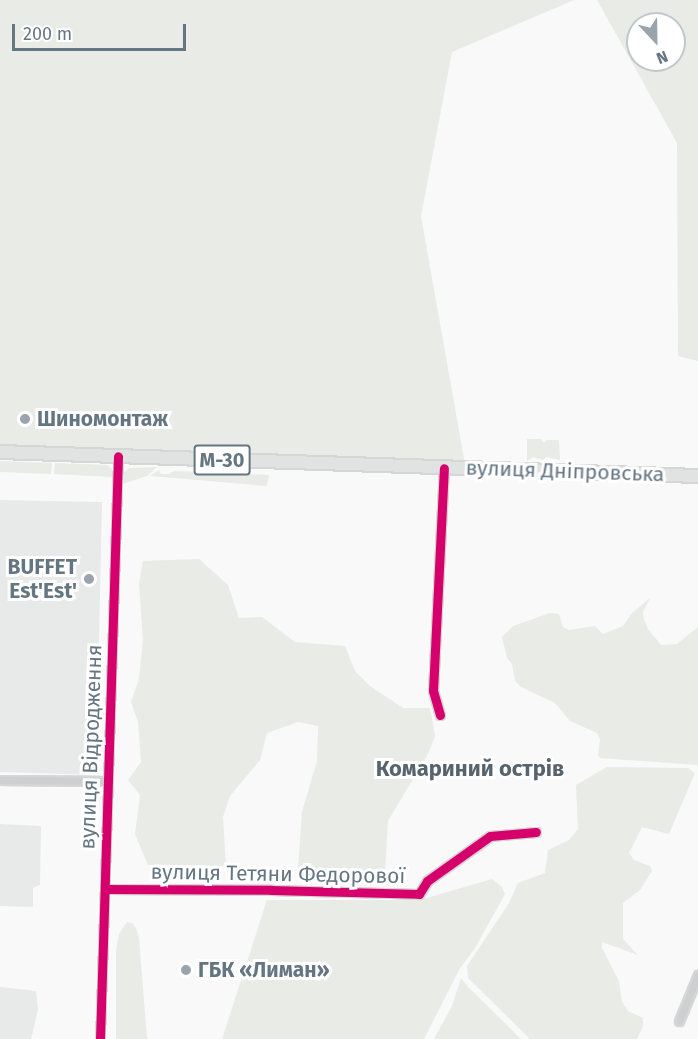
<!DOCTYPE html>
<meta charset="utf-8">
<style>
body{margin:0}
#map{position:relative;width:698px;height:1039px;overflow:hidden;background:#f9f9f9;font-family:"Fira Sans",sans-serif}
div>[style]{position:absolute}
.built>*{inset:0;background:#e8e9e9}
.green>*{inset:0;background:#e8ebe6}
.roads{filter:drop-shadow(2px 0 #d5d6d6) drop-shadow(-2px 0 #d5d6d6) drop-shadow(0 2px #d5d6d6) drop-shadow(0 -2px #d5d6d6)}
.street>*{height:7px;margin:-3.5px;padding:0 3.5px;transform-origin:3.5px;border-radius:3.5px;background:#cecfd0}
.highway>*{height:12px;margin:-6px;padding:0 6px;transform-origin:6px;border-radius:6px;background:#e1e2e2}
.cycleway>*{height:9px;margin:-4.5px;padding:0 4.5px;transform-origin:4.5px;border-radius:4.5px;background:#d6006c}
.dots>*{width:16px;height:16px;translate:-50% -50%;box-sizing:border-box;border:3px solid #fff;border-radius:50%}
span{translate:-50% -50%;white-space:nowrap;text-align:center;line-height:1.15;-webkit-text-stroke:6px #fff;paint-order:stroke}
.shield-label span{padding:2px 4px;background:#fff;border:2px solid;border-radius:4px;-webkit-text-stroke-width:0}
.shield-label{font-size:20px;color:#657683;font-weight:700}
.poi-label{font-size:21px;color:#657683;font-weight:700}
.left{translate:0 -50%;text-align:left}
.right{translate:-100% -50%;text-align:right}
.street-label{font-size:21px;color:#657683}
.neighbourhood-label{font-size:22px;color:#57646e;font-weight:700}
.north{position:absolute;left:626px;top:12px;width:60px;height:60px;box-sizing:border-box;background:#fff;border:2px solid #c1c8cd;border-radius:50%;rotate:158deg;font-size:16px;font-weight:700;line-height:24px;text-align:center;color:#657683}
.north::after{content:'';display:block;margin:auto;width:21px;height:27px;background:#99a4ac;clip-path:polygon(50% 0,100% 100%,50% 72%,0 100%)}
.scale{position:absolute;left:12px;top:24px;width:174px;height:27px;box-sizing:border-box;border:3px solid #657683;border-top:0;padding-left:8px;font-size:18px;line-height:21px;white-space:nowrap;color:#657683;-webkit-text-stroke:4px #fff;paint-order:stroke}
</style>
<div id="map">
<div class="built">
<div style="clip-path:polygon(0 500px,102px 502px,96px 775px,0 772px)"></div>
<div style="clip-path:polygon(0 824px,41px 826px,40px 885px,33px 888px,33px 907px,0 906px)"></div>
<div style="clip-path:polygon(0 987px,36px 991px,38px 1010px,31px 1039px,0 1039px)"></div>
</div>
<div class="green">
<div style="clip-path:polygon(0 0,574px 0,452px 52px,421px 216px,466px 470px,0 454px)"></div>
<div style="clip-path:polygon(evenodd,597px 0,698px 0,698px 361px,678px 356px,677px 143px,597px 0,638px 24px,674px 24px,674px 60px,638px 60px,638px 24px)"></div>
<div style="clip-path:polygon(527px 439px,541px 439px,544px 443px,546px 440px,559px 440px,560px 460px,547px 457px,543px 460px,533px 457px,527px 461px)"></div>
<div style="clip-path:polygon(0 461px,52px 463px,51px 474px,0 472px)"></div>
<div style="clip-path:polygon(55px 463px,107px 465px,112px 469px,112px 477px,54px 474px)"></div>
<div style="clip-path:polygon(157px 467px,147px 476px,119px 485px,124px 472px,129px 468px)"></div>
<div style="clip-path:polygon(159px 470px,161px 474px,169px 474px,174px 471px,269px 475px,267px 486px,150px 476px)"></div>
<div style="clip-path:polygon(199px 559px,228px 585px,239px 618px,262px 617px,295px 642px,345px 646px,355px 671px,370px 686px,403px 708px,430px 708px,435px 736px,429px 752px,388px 821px,385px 872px,298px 869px,302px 812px,317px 761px,318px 726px,298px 722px,267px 733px,260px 760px,230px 796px,223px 817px,226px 866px,148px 865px,135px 834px,140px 795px,128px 780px,141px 762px,138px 722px,131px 702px,139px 679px,143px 640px,139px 584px,143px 561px)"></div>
<div style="clip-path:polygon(650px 598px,643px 612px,644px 619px,648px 629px,661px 645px,677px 644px,698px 627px,698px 765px,600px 758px,598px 755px,600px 739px,597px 733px,570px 721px,555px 703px,521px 687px,515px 681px,512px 664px,507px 658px,502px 637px,513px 626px,550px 613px,559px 614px,563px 627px,569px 630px,595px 626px,603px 634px,623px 626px,631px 614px)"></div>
<div style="clip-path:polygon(607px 767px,688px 768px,695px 773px,669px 834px,642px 827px,629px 853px,634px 860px,650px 866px,652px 871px,640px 890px,623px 903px,623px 939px,638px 955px,602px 942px,602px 948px,619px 981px,622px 1002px,628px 1011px,643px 1018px,643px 1026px,637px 1039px,530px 1039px,468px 978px,467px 966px,509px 903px,518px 883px,545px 873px,548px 850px,569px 840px,578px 829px,576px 785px)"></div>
<div style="clip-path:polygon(492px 879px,502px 887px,505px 894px,475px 948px,459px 970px,424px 1039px,222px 1039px,267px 900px,420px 900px)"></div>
<div style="clip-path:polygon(127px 922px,132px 923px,136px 928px,139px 938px,147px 1039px,116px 1039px,116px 951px,119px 934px)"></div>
<div style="clip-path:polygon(461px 978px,468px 987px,521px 1039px,434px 1039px,452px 1006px)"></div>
</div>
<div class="roads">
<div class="street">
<div style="left:440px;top:715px;width:25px;rotate:-106deg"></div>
<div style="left:433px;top:691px;width:223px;rotate:-87.2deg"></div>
<div style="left:0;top:780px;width:108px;rotate:0.5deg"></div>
<div style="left:105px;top:889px;width:166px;rotate:0.3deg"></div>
<div style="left:271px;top:890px;width:148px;rotate:1.5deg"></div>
<div style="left:419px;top:894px;width:15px;rotate:-58deg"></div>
<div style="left:427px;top:881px;width:77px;rotate:-35.5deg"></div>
<div style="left:490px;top:836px;width:46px;rotate:-5deg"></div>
<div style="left:679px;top:1021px;width:50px;rotate:-67.6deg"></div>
<div style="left:100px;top:1039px;width:583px;rotate:-88.23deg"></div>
</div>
<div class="highway">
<div style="left:0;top:452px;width:698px;rotate:1.97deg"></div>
</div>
</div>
<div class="cycleway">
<div style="left:440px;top:715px;width:25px;rotate:-106deg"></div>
<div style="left:433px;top:691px;width:223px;rotate:-87.2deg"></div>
<div style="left:105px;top:889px;width:166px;rotate:0.3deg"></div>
<div style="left:271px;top:890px;width:148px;rotate:1.5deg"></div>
<div style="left:419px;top:894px;width:15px;rotate:-58deg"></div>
<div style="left:427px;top:881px;width:77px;rotate:-35.5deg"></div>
<div style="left:490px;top:836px;width:46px;rotate:-5deg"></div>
<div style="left:100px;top:1039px;width:583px;rotate:-88.23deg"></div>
</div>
<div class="dots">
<div style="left:25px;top:419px;background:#99a4ac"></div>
<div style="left:89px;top:579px;background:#99a4ac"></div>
<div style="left:186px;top:970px;background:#99a4ac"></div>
</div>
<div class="shield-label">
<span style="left:222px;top:460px">М-30</span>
</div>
<div class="poi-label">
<span class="left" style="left:37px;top:419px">Шиномонтаж</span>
<span class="right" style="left:77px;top:579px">BUFFET<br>Est'Est'</span>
<span class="left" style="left:198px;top:970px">ГБК «Лиман»</span>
</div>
<div class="street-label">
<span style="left:565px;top:471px;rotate:2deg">вулиця Дніпровська</span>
<span style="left:91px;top:747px;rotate:-88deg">вулиця Відродження</span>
<span style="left:278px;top:874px;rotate:1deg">вулиця Тетяни Федорової</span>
</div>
<div class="neighbourhood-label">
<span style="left:470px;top:769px">Комариний острів</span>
</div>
<div class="north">N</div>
<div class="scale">200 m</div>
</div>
